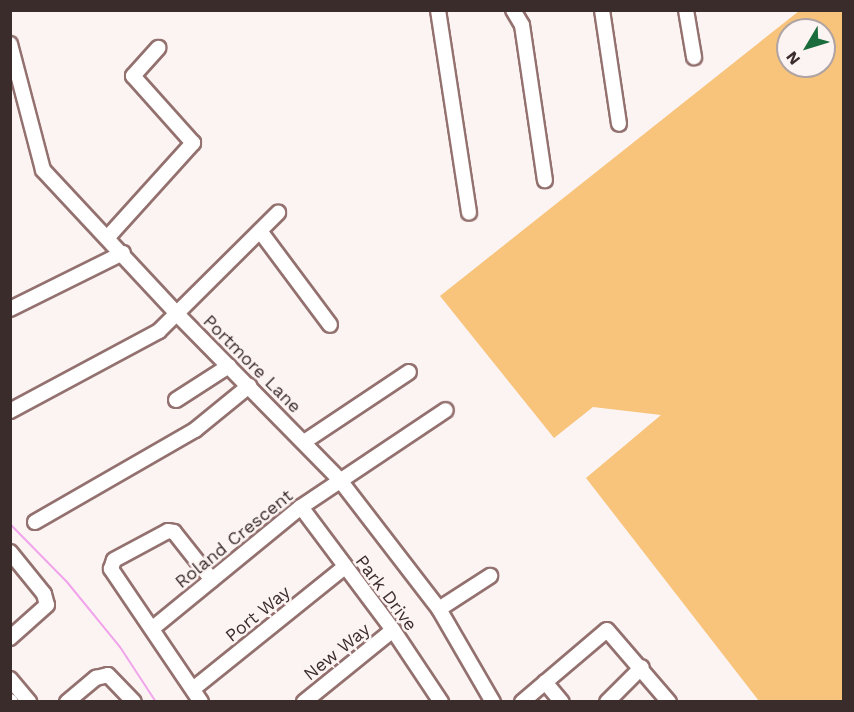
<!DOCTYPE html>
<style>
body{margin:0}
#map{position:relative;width:854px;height:712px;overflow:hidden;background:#fcf4f3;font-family:"Work Sans",sans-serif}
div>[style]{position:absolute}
.green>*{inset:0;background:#f8c37a}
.stream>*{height:2px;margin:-1px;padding:0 1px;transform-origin:1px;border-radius:1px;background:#f1a4eb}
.roads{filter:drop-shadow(2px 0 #93716f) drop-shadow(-2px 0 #93716f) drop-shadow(0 2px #93716f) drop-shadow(0 -2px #93716f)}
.minor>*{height:14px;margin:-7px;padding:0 7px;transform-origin:7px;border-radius:7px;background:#fff}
span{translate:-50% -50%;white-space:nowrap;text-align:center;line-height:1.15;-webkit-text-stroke:5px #fcf4f3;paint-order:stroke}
.street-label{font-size:18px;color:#3b2c2c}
.frame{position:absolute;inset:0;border:12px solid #3b2c2c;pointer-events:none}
.north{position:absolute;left:776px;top:18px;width:60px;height:60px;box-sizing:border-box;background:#fcf4f3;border:2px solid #afa4a3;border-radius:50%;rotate:232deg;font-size:16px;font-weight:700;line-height:24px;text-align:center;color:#3b2c2c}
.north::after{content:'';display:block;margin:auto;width:21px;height:27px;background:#1b6c3c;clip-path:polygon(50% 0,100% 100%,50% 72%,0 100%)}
</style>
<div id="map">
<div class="green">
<div style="clip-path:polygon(evenodd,799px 11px,843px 11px,843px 701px,759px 701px,586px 478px,661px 415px,593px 407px,554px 438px,440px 296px,799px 11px,788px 30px,824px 30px,824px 66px,788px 66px,788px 30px)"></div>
</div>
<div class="stream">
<div style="left:10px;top:524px;width:81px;rotate:45.5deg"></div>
<div style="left:67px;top:582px;width:84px;rotate:50.8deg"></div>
<div style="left:120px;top:647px;width:66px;rotate:56.8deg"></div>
</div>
<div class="roads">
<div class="minor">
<div style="left:438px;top:10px;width:205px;rotate:81.3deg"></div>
<div style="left:513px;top:10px;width:17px;rotate:59deg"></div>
<div style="left:522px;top:25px;width:157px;rotate:81.6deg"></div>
<div style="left:602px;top:10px;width:115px;rotate:81.5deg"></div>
<div style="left:686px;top:10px;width:48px;rotate:80.3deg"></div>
<div style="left:10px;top:44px;width:130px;rotate:75.3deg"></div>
<div style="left:43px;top:170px;width:198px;rotate:47deg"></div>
<div style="left:178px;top:315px;width:230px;rotate:45.5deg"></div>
<div style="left:339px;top:479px;width:164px;rotate:52.4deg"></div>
<div style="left:439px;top:609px;width:108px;rotate:59.9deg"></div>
<div style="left:260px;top:231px;width:117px;rotate:53.3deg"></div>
<div style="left:108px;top:237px;width:127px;rotate:-47.9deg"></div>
<div style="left:193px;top:143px;width:90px;rotate:-131.8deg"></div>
<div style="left:133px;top:76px;width:38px;rotate:-48deg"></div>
<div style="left:10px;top:309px;width:126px;rotate:-26.4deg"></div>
<div style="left:176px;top:400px;width:63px;rotate:-32.7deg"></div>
<div style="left:10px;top:411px;width:169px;rotate:-28.2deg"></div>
<div style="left:159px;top:331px;width:168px;rotate:-44.8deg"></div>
<div style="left:304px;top:442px;width:126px;rotate:-33.7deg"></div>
<div style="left:301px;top:507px;width:154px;rotate:53.2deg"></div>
<div style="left:393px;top:630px;width:87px;rotate:56.3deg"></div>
<div style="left:35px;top:522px;width:185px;rotate:-29.9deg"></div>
<div style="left:195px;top:430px;width:70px;rotate:-39.2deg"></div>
<div style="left:10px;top:552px;width:54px;rotate:51deg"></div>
<div style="left:44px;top:594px;width:11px;rotate:75deg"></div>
<div style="left:47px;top:605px;width:50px;rotate:138.3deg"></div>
<div style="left:439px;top:609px;width:61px;rotate:-32.9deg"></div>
<div style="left:153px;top:628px;width:191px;rotate:-39.3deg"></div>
<div style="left:301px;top:507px;width:174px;rotate:-33.8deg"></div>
<div style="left:10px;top:679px;width:30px;rotate:50deg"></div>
<div style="left:545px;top:682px;width:26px;rotate:50deg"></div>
<div style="left:193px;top:689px;width:195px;rotate:-38.8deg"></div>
<div style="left:10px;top:701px;width:1px;rotate:45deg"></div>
<div style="left:67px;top:702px;width:38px;rotate:-40deg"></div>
<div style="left:96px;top:678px;width:12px;rotate:-14deg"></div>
<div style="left:108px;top:675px;width:37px;rotate:46deg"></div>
<div style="left:201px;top:702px;width:161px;rotate:-124.1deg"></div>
<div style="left:111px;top:569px;width:9px;rotate:-72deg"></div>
<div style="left:114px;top:560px;width:61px;rotate:-28.2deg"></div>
<div style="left:168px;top:531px;width:6px;rotate:9deg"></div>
<div style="left:174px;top:532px;width:61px;rotate:51.6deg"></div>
<div style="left:304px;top:702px;width:114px;rotate:-39deg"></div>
<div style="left:522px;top:702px;width:111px;rotate:-40.3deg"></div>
<div style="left:607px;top:630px;width:95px;rotate:49.3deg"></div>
<div style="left:607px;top:702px;width:49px;rotate:-45deg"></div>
</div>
</div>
<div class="street-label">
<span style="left:252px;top:364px;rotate:45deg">Portmore Lane</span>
<span style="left:234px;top:539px;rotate:-39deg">Roland Crescent</span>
<span style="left:386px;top:593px;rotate:53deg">Park Drive</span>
<span style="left:258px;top:614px;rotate:-39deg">Port Way</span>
<span style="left:337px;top:652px;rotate:-39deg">New Way</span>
</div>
<div class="frame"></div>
<div class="north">N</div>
</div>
